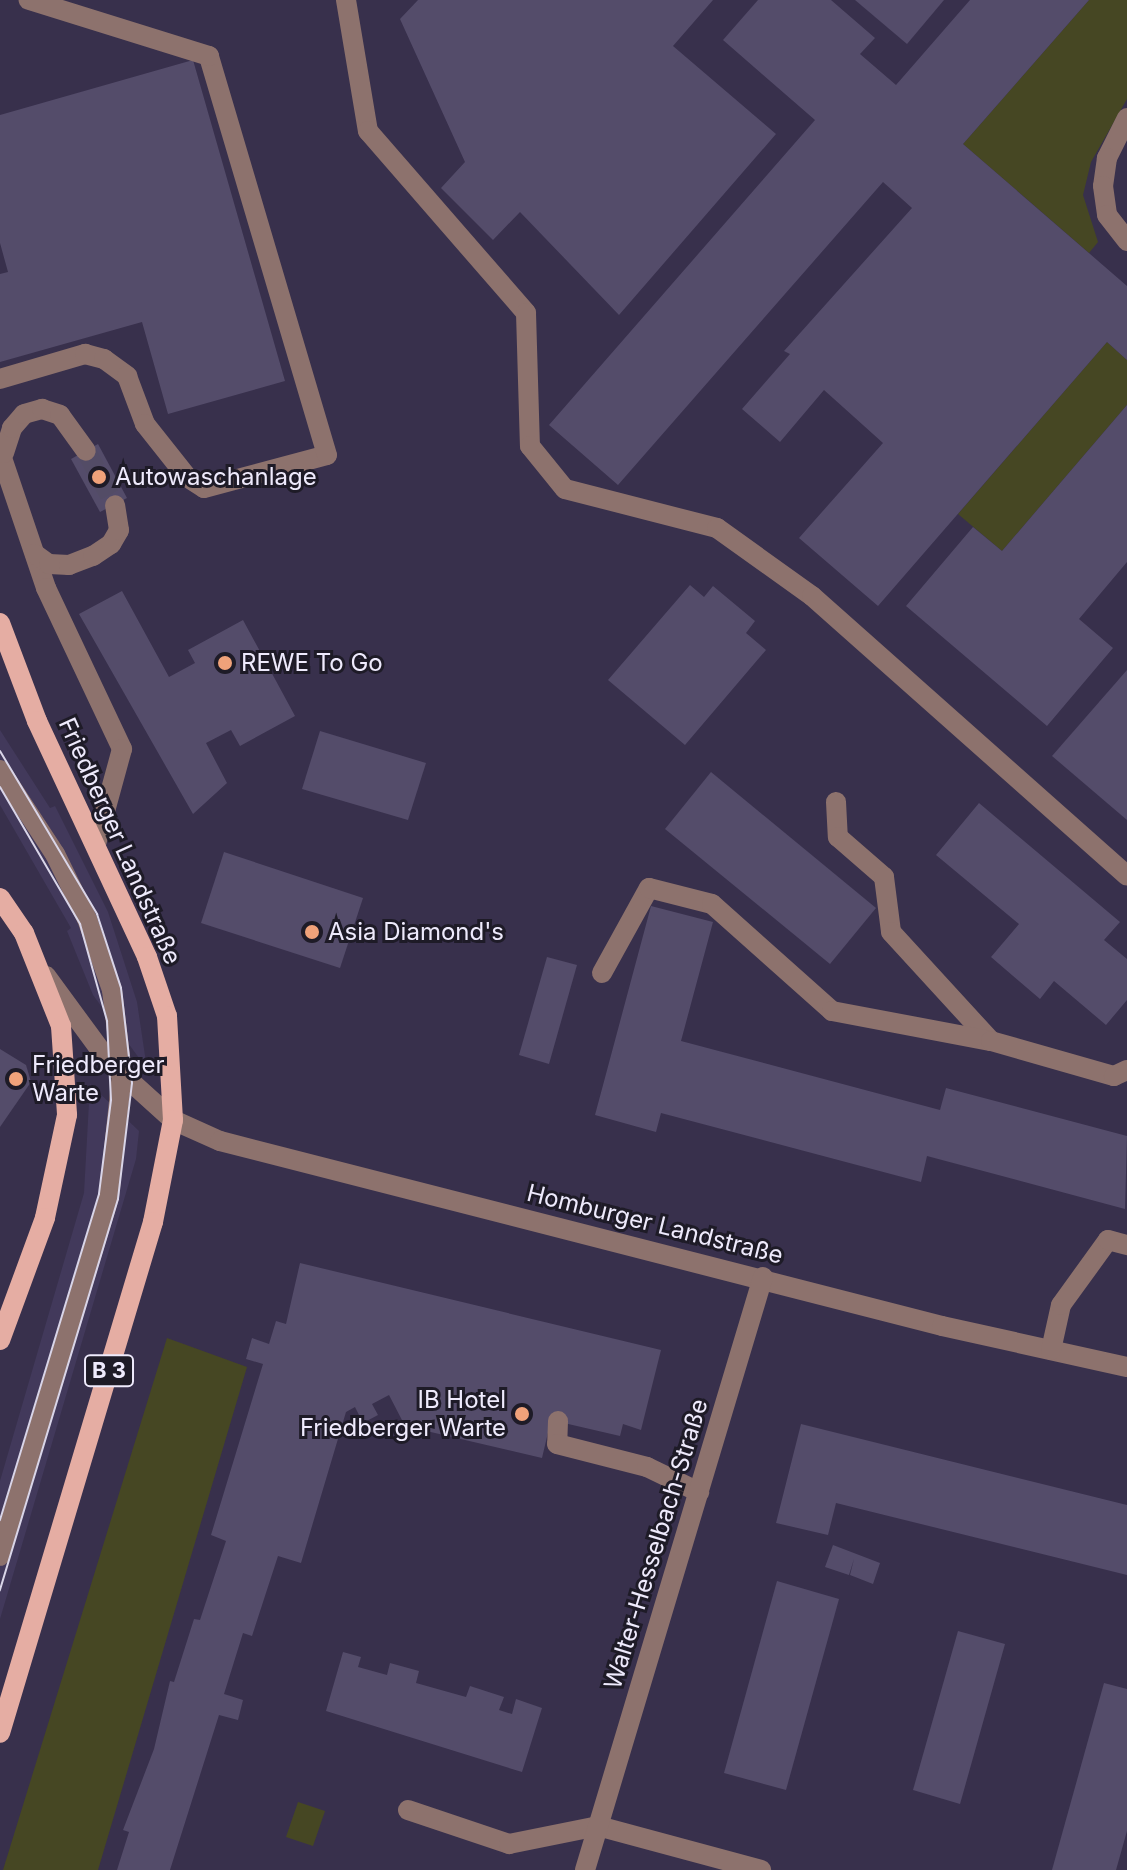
<!DOCTYPE html>
<meta charset="utf-8">
<style>
body{margin:0}
#map{position:relative;width:1127px;height:1870px;overflow:hidden;background:#38304c;font-family:Inter,sans-serif}
div>[style]{position:absolute}
.built>*{inset:0;background:#42395b}
.green>*{inset:0;background:#464723}
.building>*{inset:0;background:#544c6a}
.minor-tunnel>*{height:20px;margin-top:-10px;transform-origin:0;background:repeating-linear-gradient(90deg,#534c66 0 20px,transparent 0 30px)}
.minor>*{height:20px;margin:-10px;padding:0 10px;transform-origin:10px;border-radius:10px;background:#8d726d}
.major>*{height:20px;margin:-10px;padding:0 10px;transform-origin:10px;border-radius:10px;background:#e5ada3}
.tram>*{height:2px;margin:-1px;padding:0 1px;transform-origin:1px;border-radius:1px;background:#d9d5e8}
.dots>*{width:22px;height:22px;translate:-50% -50%;box-sizing:border-box;border:4px solid #1e1b27;border-radius:50%}
span{translate:-50% -50%;white-space:nowrap;text-align:center;line-height:1.15;-webkit-text-stroke:6px #1e1b27;paint-order:stroke}
.shield-label span{padding:2px 6px;background:#1e1b27;border:2px solid;border-radius:6px;-webkit-text-stroke-width:0}
.shield-label{font-size:22px;color:#eeeafc;font-weight:700}
.poi-label{font-size:24px;color:#eeeafc}
.left{translate:0 -50%;text-align:left}
.right{translate:-100% -50%;text-align:right}
.street-label{font-size:24px;color:#eeeafc}
</style>
<div id="map">
<div class="built">
<div style="clip-path:polygon(0 730px,50px 808px,55px 806px,108px 912px,137px 1002px,147px 1069px,93px 995px,67px 931px,71px 928px,0 805px)"></div>
<div style="clip-path:polygon(90px 1084px,139px 1131px,136px 1159px,0 1619px,0 1481px,84px 1193px)"></div>
</div>
<div class="green">
<div style="clip-path:polygon(1089px 0,1127px 0,1127px 99px,1091px 162px,1083px 195px,1098px 242px,1089px 253px,963px 144px)"></div>
<div style="clip-path:polygon(1107px 342px,1127px 360px,1127px 405px,1002px 551px,958px 514px)"></div>
<div style="clip-path:polygon(167px 1338px,247px 1367px,98px 1870px,3px 1870px)"></div>
<div style="clip-path:polygon(298px 1802px,325px 1811px,313px 1846px,286px 1837px)"></div>
</div>
<div class="building">
<div style="clip-path:polygon(418px 0,713px 0,673px 46px,776px 134px,619px 315px,520px 212px,493px 240px,441px 188px,465px 162px,400px 19px)"></div>
<div style="clip-path:polygon(758px 0,831px 0,875px 38px,860px 54px,896px 85px,970px 0,1089px 0,963px 144px,1127px 286px,1127px 360px,1107px 342px,878px 606px,799px 538px,883px 443px,824px 390px,780px 442px,742px 409px,790px 354px,784px 351px,912px 208px,883px 182px,618px 485px,549px 425px,815px 120px,723px 40px)"></div>
<div style="clip-path:polygon(855px 0,944px 0,907px 44px)"></div>
<div style="clip-path:polygon(193px 60px,285px 381px,168px 414px,142px 322px,0 362px,0 274px,8px 272px,0 243px,0 115px)"></div>
<div style="clip-path:polygon(1127px 405px,1127px 562px,1079px 619px,1113px 648px,1047px 726px,906px 606px,973px 527px,1002px 551px)"></div>
<div style="clip-path:polygon(98px 444px,127px 498px,100px 512px,71px 459px)"></div>
<div style="clip-path:polygon(690px 585px,704px 597px,713px 586px,755px 621px,746px 633px,766px 650px,685px 745px,608px 680px)"></div>
<div style="clip-path:polygon(122px 591px,169px 677px,195px 663px,188px 650px,243px 620px,295px 716px,240px 746px,231px 730px,206px 743px,227px 783px,193px 814px,79px 614px)"></div>
<div style="clip-path:polygon(1127px 670px,1127px 820px,1052px 756px)"></div>
<div style="clip-path:polygon(320px 731px,426px 763px,408px 820px,302px 789px)"></div>
<div style="clip-path:polygon(711px 772px,876px 908px,830px 964px,665px 829px)"></div>
<div style="clip-path:polygon(979px 803px,1120px 922px,1104px 940px,1127px 959px,1127px 1000px,1106px 1025px,1054px 981px,1040px 999px,991px 957px,1019px 924px,936px 855px)"></div>
<div style="clip-path:polygon(224px 852px,363px 898px,340px 968px,201px 923px)"></div>
<div style="clip-path:polygon(651px 906px,713px 922px,681px 1041px,940px 1110px,946px 1088px,1127px 1136px,1125px 1209px,927px 1156px,921px 1182px,661px 1113px,656px 1132px,595px 1115px)"></div>
<div style="clip-path:polygon(547px 957px,577px 965px,549px 1064px,519px 1055px)"></div>
<div style="clip-path:polygon(0 1049px,26px 1065px,31px 1082px,0 1127px)"></div>
<div style="clip-path:polygon(300px 1263px,661px 1350px,641px 1430px,623px 1424px,620px 1436px,551px 1420px,542px 1458px,405px 1426px,389px 1395px,372px 1404px,378px 1415px,363px 1423px,355px 1407px,346px 1412px,301px 1563px,278px 1556px,252px 1636px,243px 1633px,224px 1694px,243px 1700px,238px 1720px,219px 1715px,170px 1870px,117px 1870px,129px 1832px,123px 1830px,154px 1749px,170px 1681px,174px 1682px,194px 1619px,200px 1620px,226px 1541px,211px 1535px,263px 1364px,246px 1359px,252px 1338px,269px 1344px,276px 1321px,286px 1324px)"></div>
<div style="clip-path:polygon(801px 1424px,1127px 1505px,1127px 1575px,836px 1503px,828px 1535px,776px 1523px)"></div>
<div style="clip-path:polygon(833px 1545px,880px 1563px,873px 1584px,850px 1575px,854px 1559px,849px 1575px,825px 1567px)"></div>
<div style="clip-path:polygon(777px 1581px,839px 1599px,786px 1790px,724px 1773px)"></div>
<div style="clip-path:polygon(958px 1631px,1005px 1644px,960px 1804px,913px 1790px)"></div>
<div style="clip-path:polygon(343px 1652px,361px 1657px,358px 1667px,387px 1675px,390px 1663px,419px 1671px,416px 1683px,466px 1697px,470px 1686px,504px 1697px,499px 1710px,512px 1714px,516px 1699px,542px 1708px,522px 1772px,326px 1711px)"></div>
<div style="clip-path:polygon(1104px 1683px,1127px 1689px,1127px 1831px,1116px 1870px,1052px 1870px)"></div>
</div>
<div class="minor-tunnel">
<div style="left:86px;top:451px;width:61px;rotate:61.8deg"></div>
</div>
<div class="minor">
<div style="left:346px;top:0;width:133px;rotate:80.5deg"></div>
<div style="left:368px;top:131px;width:241px;rotate:49deg"></div>
<div style="left:526px;top:313px;width:133px;rotate:88.3deg"></div>
<div style="left:530px;top:446px;width:55px;rotate:50.9deg"></div>
<div style="left:565px;top:489px;width:157px;rotate:14.4deg"></div>
<div style="left:717px;top:528px;width:117px;rotate:35.6deg"></div>
<div style="left:812px;top:596px;width:421px;rotate:41.6deg"></div>
<div style="left:1127px;top:118px;width:45px;rotate:116.6deg"></div>
<div style="left:1107px;top:158px;width:28px;rotate:98deg"></div>
<div style="left:1103px;top:186px;width:29px;rotate:82deg"></div>
<div style="left:1107px;top:215px;width:33px;rotate:52deg"></div>
<div style="left:0;top:379px;width:89px;rotate:-16.4deg"></div>
<div style="left:85px;top:354px;width:20px;rotate:15deg"></div>
<div style="left:104px;top:359px;width:29px;rotate:36deg"></div>
<div style="left:127px;top:376px;width:51px;rotate:69.4deg"></div>
<div style="left:145px;top:424px;width:68px;rotate:51.6deg"></div>
<div style="left:187px;top:477px;width:20px;rotate:33deg"></div>
<div style="left:204px;top:488px;width:127px;rotate:-15deg"></div>
<div style="left:327px;top:455px;width:416px;rotate:-106.5deg"></div>
<div style="left:209px;top:56px;width:189px;rotate:-162.7deg"></div>
<div style="left:0;top:452px;width:144px;rotate:71.3deg"></div>
<div style="left:46px;top:588px;width:178px;rotate:64.7deg"></div>
<div style="left:122px;top:749px;width:98px;rotate:105.3deg"></div>
<div style="left:4px;top:453px;width:26px;rotate:-72deg"></div>
<div style="left:12px;top:428px;width:18px;rotate:-49deg"></div>
<div style="left:24px;top:414px;width:19px;rotate:-16deg"></div>
<div style="left:42px;top:409px;width:19px;rotate:18deg"></div>
<div style="left:60px;top:415px;width:44px;rotate:54.2deg"></div>
<div style="left:35px;top:554px;width:17px;rotate:36deg"></div>
<div style="left:49px;top:564px;width:20px;rotate:3deg"></div>
<div style="left:69px;top:565px;width:26px;rotate:-21deg"></div>
<div style="left:93px;top:556px;width:22px;rotate:-34deg"></div>
<div style="left:111px;top:544px;width:16px;rotate:-60deg"></div>
<div style="left:119px;top:530px;width:25px;rotate:-99deg"></div>
<div style="left:0;top:770px;width:100px;rotate:56.8deg"></div>
<div style="left:55px;top:854px;width:72px;rotate:63.8deg"></div>
<div style="left:87px;top:919px;width:75px;rotate:70.6deg"></div>
<div style="left:112px;top:990px;width:84px;rotate:83.1deg"></div>
<div style="left:122px;top:1073px;width:125px;rotate:96deg"></div>
<div style="left:109px;top:1197px;width:375px;rotate:106.9deg"></div>
<div style="left:836px;top:802px;width:35px;rotate:87deg"></div>
<div style="left:838px;top:837px;width:61px;rotate:41deg"></div>
<div style="left:884px;top:877px;width:55px;rotate:82.7deg"></div>
<div style="left:891px;top:932px;width:148px;rotate:47.5deg"></div>
<div style="left:602px;top:973px;width:97px;rotate:-61.1deg"></div>
<div style="left:649px;top:888px;width:65px;rotate:14.3deg"></div>
<div style="left:712px;top:904px;width:161px;rotate:41.7deg"></div>
<div style="left:832px;top:1011px;width:162px;rotate:10.7deg"></div>
<div style="left:991px;top:1041px;width:128px;rotate:15.9deg"></div>
<div style="left:1114px;top:1076px;width:14px;rotate:-25deg"></div>
<div style="left:46px;top:976px;width:108px;rotate:53.7deg"></div>
<div style="left:110px;top:1063px;width:85px;rotate:42.1deg"></div>
<div style="left:173px;top:1120px;width:51px;rotate:24.1deg"></div>
<div style="left:220px;top:1141px;width:745px;rotate:14.37deg"></div>
<div style="left:942px;top:1326px;width:189px;rotate:12.5deg"></div>
<div style="left:1051px;top:1350px;width:46px;rotate:-77.5deg"></div>
<div style="left:1061px;top:1305px;width:80px;rotate:-54.1deg"></div>
<div style="left:1108px;top:1240px;width:20px;rotate:15deg"></div>
<div style="left:558px;top:1421px;width:23px;rotate:92deg"></div>
<div style="left:557px;top:1444px;width:93px;rotate:14.3deg"></div>
<div style="left:647px;top:1467px;width:58px;rotate:25.7deg"></div>
<div style="left:408px;top:1810px;width:107px;rotate:18.6deg"></div>
<div style="left:509px;top:1844px;width:91px;rotate:-11.4deg"></div>
<div style="left:598px;top:1826px;width:169px;rotate:15.1deg"></div>
<div style="left:585px;top:1870px;width:619px;rotate:-73.29deg"></div>
</div>
<div class="major">
<div style="left:0;top:623px;width:105px;rotate:69.3deg"></div>
<div style="left:37px;top:721px;width:260px;rotate:65deg"></div>
<div style="left:147px;top:957px;width:62px;rotate:71.3deg"></div>
<div style="left:167px;top:1016px;width:104px;rotate:86.7deg"></div>
<div style="left:173px;top:1120px;width:104px;rotate:101.1deg"></div>
<div style="left:153px;top:1222px;width:533px;rotate:106.67deg"></div>
<div style="left:0;top:898px;width:42px;rotate:55.6deg"></div>
<div style="left:24px;top:933px;width:100px;rotate:68.3deg"></div>
<div style="left:61px;top:1026px;width:89px;rotate:86.1deg"></div>
<div style="left:67px;top:1115px;width:105px;rotate:102.1deg"></div>
<div style="left:45px;top:1218px;width:130px;rotate:110.2deg"></div>
</div>
<div class="tram">
<div style="left:0;top:751px;width:190px;rotate:59.2deg"></div>
<div style="left:97px;top:914px;width:78px;rotate:72deg"></div>
<div style="left:121px;top:988px;width:96px;rotate:83.4deg"></div>
<div style="left:132px;top:1083px;width:117px;rotate:96.9deg"></div>
<div style="left:118px;top:1199px;width:409px;rotate:106.8deg"></div>
<div style="left:0;top:787px;width:159px;rotate:59.7deg"></div>
<div style="left:80px;top:924px;width:101px;rotate:74.4deg"></div>
<div style="left:107px;top:1021px;width:79px;rotate:87.1deg"></div>
<div style="left:111px;top:1100px;width:95px;rotate:97.3deg"></div>
<div style="left:99px;top:1194px;width:341px;rotate:106.9deg"></div>
</div>
<div class="dots">
<div style="left:99px;top:477px;background:#f0a27a"></div>
<div style="left:225px;top:663px;background:#f0a27a"></div>
<div style="left:312px;top:932px;background:#f0a27a"></div>
<div style="left:16px;top:1079px;background:#f0a27a"></div>
<div style="left:522px;top:1414px;background:#f0a27a"></div>
</div>
<div class="shield-label">
<span style="left:109px;top:1371px">B 3</span>
</div>
<div class="poi-label">
<span class="left" style="left:115px;top:477px">Autowaschanlage</span>
<span class="left" style="left:241px;top:663px">REWE To Go</span>
<span class="left" style="left:328px;top:932px">Asia Diamond's</span>
<span class="left" style="left:32px;top:1079px">Friedberger<br>Warte</span>
<span class="right" style="left:506px;top:1414px">IB Hotel<br>Friedberger Warte</span>
</div>
<div class="street-label">
<span style="left:120px;top:841px;rotate:66deg">Friedberger Landstraße</span>
<span style="left:655px;top:1224px;rotate:14deg">Homburger Landstraße</span>
<span style="left:656px;top:1544px;rotate:-73deg">Walter-Hesselbach-Straße</span>
</div>
</div>
